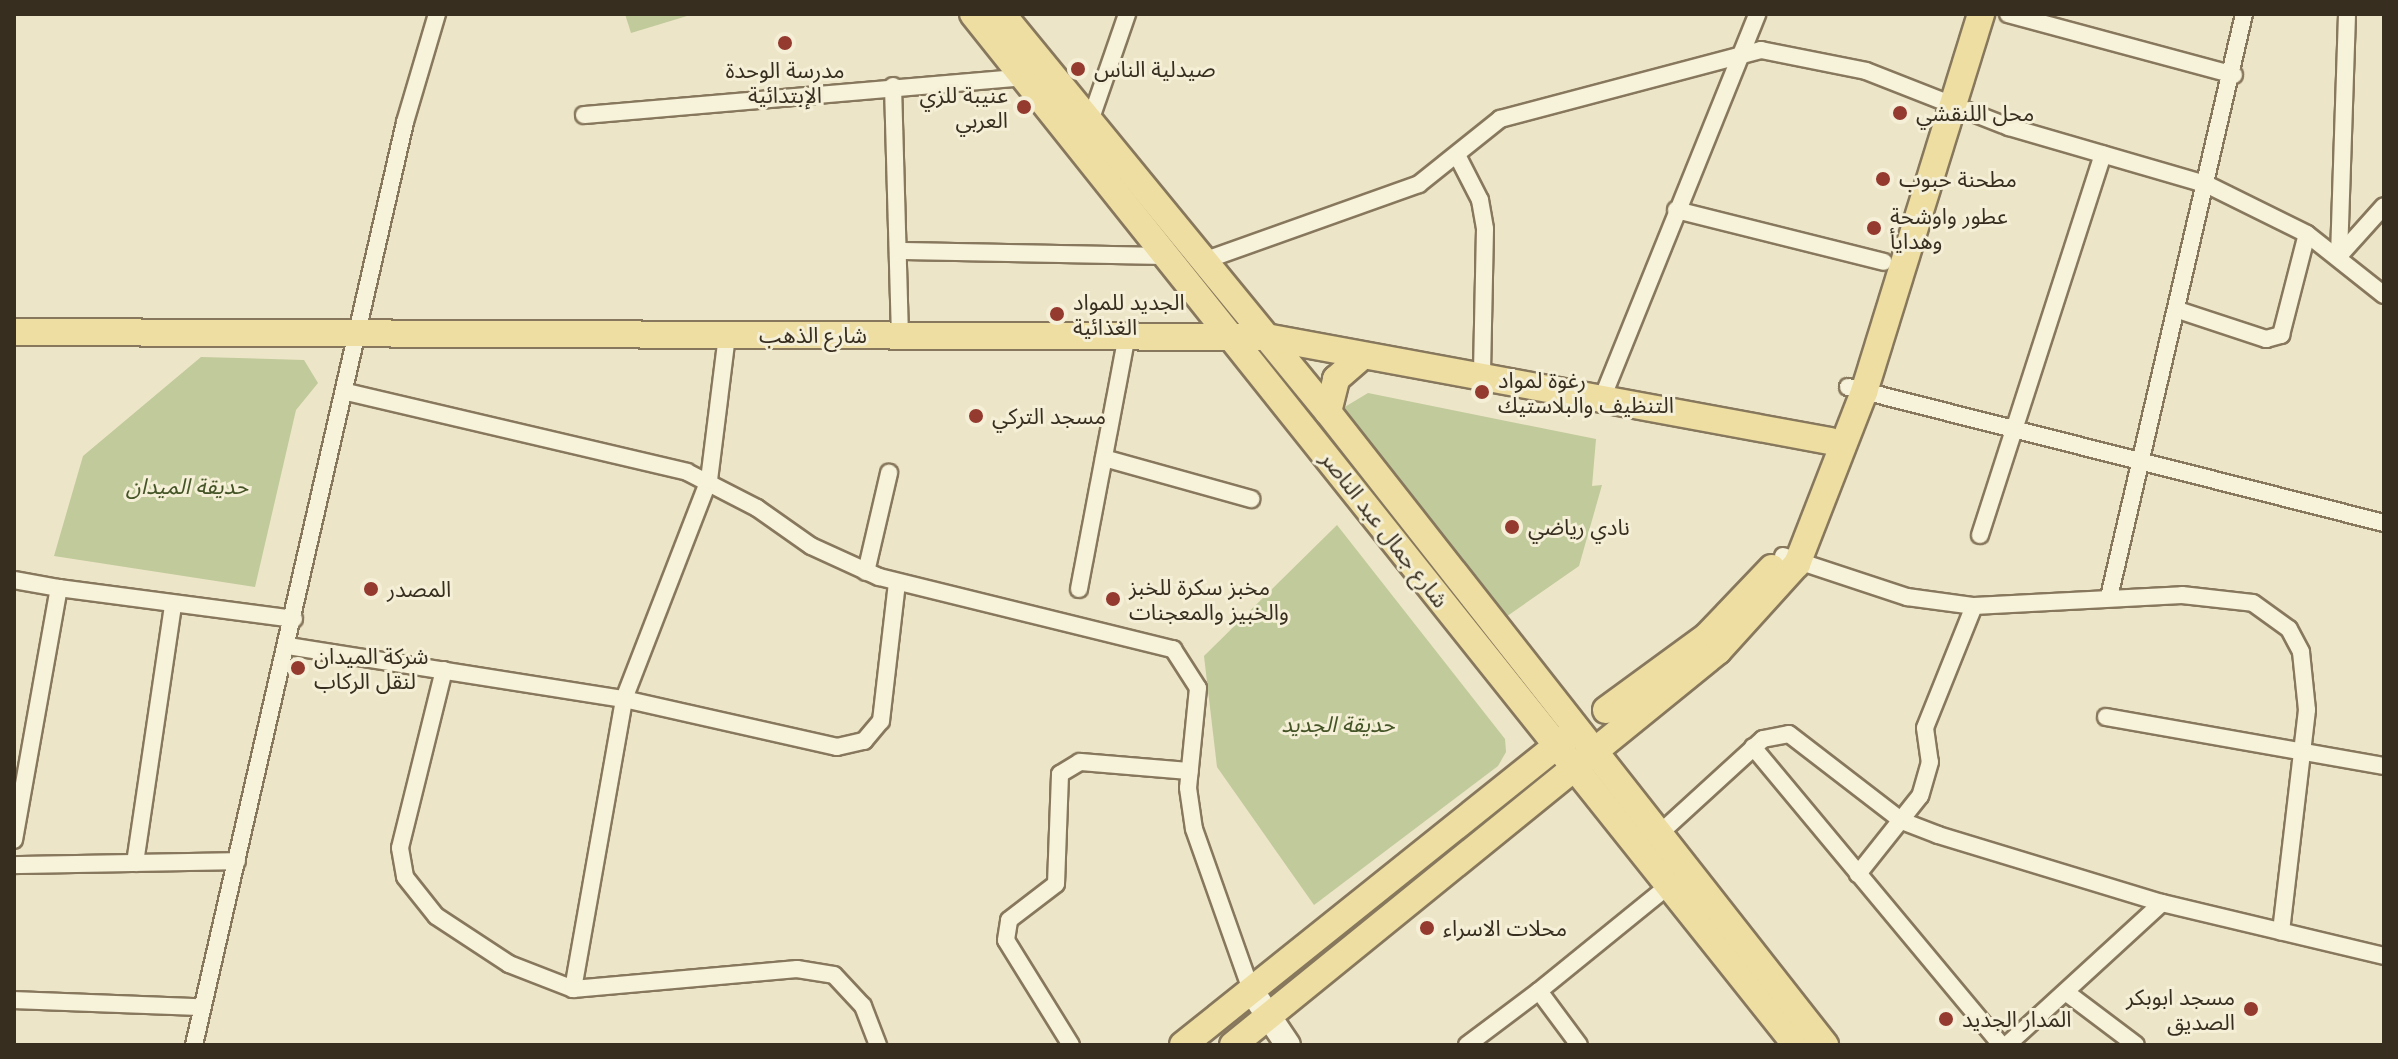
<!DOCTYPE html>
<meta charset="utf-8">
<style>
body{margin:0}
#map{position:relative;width:2398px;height:1059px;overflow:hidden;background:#ede5c7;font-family:"Noto Serif","Noto Sans Arabic",serif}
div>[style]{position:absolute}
.green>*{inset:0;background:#c0ca9b}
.roads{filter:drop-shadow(2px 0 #87785d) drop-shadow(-2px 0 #87785d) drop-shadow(0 2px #87785d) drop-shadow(0 -2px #87785d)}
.street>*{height:16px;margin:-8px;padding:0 8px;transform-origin:8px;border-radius:8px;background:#f7f2da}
.secondary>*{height:24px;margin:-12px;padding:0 12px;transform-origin:12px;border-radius:12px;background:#f7f2da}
.primary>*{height:26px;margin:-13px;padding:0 13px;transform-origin:13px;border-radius:13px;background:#eedea1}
.dots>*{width:22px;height:22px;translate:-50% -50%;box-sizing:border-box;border:4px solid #f4efd6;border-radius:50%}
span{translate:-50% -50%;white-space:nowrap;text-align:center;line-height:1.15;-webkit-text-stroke:6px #f4efd6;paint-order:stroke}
.poi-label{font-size:22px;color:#382e20}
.left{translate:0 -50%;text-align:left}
.right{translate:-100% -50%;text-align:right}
.street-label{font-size:22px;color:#382e20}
.park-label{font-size:22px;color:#445427;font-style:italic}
.frame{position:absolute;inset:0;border:16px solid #382e20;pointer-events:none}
</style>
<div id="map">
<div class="green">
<div style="clip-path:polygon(625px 14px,686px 14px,687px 16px,631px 33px)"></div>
<div style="clip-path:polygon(201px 357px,304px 360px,318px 383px,296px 410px,255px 587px,54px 556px,83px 456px)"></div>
<div style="clip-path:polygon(1368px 393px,1596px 439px,1592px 486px,1602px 485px,1579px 566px,1503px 619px,1343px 408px)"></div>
<div style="clip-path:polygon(1337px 525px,1505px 739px,1506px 752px,1498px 766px,1314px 905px,1217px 767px,1204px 656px)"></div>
</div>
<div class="roads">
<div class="street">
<div style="left:2008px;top:14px;width:234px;rotate:15.1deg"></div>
<div style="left:893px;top:86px;width:250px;rotate:88.4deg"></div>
<div style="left:584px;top:115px;width:441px;rotate:-4.9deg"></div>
<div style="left:1089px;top:124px;width:116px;rotate:-70.9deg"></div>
<div style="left:1459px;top:159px;width:46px;rotate:62.9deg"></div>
<div style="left:1480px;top:200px;width:29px;rotate:80deg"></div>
<div style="left:1485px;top:229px;width:148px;rotate:91.2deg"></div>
<div style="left:1676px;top:210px;width:214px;rotate:14deg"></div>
<div style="left:899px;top:251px;width:270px;rotate:1.1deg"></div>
<div style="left:2339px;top:256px;width:242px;rotate:-88.1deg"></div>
<div style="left:2339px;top:256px;width:67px;rotate:-48deg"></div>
<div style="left:1203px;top:261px;width:229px;rotate:-19.6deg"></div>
<div style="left:1419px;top:184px;width:104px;rotate:-38.7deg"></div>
<div style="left:1500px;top:119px;width:270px;rotate:-14.8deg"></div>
<div style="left:1761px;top:50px;width:107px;rotate:11.3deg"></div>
<div style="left:1866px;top:71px;width:154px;rotate:21.4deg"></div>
<div style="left:2009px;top:127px;width:207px;rotate:16.2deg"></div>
<div style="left:2208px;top:185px;width:110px;rotate:26.3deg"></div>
<div style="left:2307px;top:234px;width:98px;rotate:38.4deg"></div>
<div style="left:2178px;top:310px;width:93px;rotate:18.2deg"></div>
<div style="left:2266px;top:339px;width:16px;rotate:-15deg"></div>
<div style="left:2281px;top:335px;width:104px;rotate:-75.6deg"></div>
<div style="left:1848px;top:387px;width:553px;rotate:14.24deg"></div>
<div style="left:347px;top:392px;width:349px;rotate:13.2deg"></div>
<div style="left:687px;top:472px;width:79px;rotate:27.2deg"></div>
<div style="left:757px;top:508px;width:66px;rotate:35.1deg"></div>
<div style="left:811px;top:546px;width:75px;rotate:24.5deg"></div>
<div style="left:879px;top:577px;width:303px;rotate:13.8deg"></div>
<div style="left:1173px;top:649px;width:46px;rotate:57.3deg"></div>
<div style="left:1198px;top:688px;width:100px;rotate:95.7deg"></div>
<div style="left:1188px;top:788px;width:41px;rotate:81.7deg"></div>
<div style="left:1194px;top:829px;width:171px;rotate:70.5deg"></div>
<div style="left:1601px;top:401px;width:417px;rotate:-68deg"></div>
<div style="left:1104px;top:458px;width:153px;rotate:15.6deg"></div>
<div style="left:1980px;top:535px;width:400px;rotate:-72.1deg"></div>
<div style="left:1783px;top:556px;width:131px;rotate:18.3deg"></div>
<div style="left:1907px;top:597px;width:68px;rotate:7.7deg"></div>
<div style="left:1974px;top:606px;width:131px;rotate:111.9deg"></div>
<div style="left:1925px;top:728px;width:34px;rotate:82deg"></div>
<div style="left:1930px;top:762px;width:35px;rotate:106deg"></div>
<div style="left:1920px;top:796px;width:100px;rotate:128.5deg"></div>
<div style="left:866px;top:572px;width:102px;rotate:-76.9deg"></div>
<div style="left:14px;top:580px;width:46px;rotate:10.1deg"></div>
<div style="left:1079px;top:589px;width:258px;rotate:-79.3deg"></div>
<div style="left:2109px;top:597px;width:598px;rotate:-76.96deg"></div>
<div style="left:1974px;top:606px;width:208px;rotate:-3deg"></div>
<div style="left:2182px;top:595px;width:71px;rotate:6.4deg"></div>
<div style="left:2253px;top:603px;width:44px;rotate:35.8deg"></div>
<div style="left:2289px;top:629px;width:26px;rotate:62deg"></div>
<div style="left:2301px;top:652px;width:58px;rotate:84.1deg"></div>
<div style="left:2307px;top:710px;width:223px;rotate:96.7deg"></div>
<div style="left:288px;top:646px;width:340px;rotate:9deg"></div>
<div style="left:624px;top:699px;width:218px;rotate:12.7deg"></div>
<div style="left:837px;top:747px;width:28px;rotate:-13deg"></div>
<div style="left:864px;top:741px;width:26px;rotate:-50deg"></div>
<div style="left:881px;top:721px;width:139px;rotate:-83.4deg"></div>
<div style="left:444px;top:670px;width:183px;rotate:103.9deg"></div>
<div style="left:400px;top:848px;width:29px;rotate:80deg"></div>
<div style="left:405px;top:877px;width:50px;rotate:51.5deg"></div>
<div style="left:436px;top:916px;width:87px;rotate:33.3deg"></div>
<div style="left:509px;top:964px;width:69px;rotate:21.3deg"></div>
<div style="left:573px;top:989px;width:225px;rotate:-5.1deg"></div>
<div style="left:797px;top:969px;width:37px;rotate:9deg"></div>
<div style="left:834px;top:975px;width:42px;rotate:46.9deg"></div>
<div style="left:863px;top:1006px;width:42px;rotate:69deg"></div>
<div style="left:2106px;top:717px;width:282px;rotate:10deg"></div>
<div style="left:1753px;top:747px;width:388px;rotate:50.2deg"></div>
<div style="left:1659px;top:834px;width:141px;rotate:-42.4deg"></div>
<div style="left:1763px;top:739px;width:26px;rotate:-11deg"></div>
<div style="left:1789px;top:734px;width:143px;rotate:37.6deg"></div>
<div style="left:1902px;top:821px;width:39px;rotate:21deg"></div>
<div style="left:1938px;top:835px;width:234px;rotate:16.9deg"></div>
<div style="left:2162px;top:903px;width:228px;rotate:13.4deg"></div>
<div style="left:14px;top:840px;width:256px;rotate:-79.9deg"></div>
<div style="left:59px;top:588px;width:237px;rotate:7.5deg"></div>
<div style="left:135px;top:863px;width:260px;rotate:-81.6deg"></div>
<div style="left:14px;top:865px;width:223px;rotate:-1deg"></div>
<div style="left:573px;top:989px;width:294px;rotate:-80deg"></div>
<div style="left:624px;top:699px;width:235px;rotate:-68.8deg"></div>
<div style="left:709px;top:480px;width:146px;rotate:-82.9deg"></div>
<div style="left:1539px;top:991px;width:166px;rotate:-39.1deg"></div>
<div style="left:2067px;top:993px;width:86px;rotate:37deg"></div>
<div style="left:14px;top:1000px;width:184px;rotate:2.2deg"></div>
<div style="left:194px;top:1045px;width:947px;rotate:-77.12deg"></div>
<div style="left:405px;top:122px;width:113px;rotate:-73.5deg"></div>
<div style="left:1071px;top:1045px;width:123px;rotate:-121.8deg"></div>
<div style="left:1006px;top:940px;width:20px;rotate:-81deg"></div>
<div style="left:1009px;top:920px;width:59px;rotate:-37.5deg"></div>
<div style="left:1056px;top:884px;width:110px;rotate:-87.9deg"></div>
<div style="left:1060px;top:774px;width:23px;rotate:-31deg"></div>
<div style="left:1080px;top:762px;width:110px;rotate:4.7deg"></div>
<div style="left:1467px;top:1045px;width:90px;rotate:-36.9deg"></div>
<div style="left:1539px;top:991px;width:67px;rotate:53.5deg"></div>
<div style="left:2007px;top:1045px;width:210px;rotate:-42.5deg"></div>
</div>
<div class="secondary">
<div style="left:1251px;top:990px;width:66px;rotate:56.1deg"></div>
</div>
<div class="primary">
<div style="left:973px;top:14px;width:1319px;rotate:51.4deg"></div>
<div style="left:1002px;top:14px;width:514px;rotate:50.68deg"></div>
<div style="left:1328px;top:412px;width:805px;rotate:51.86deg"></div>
<div style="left:14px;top:332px;width:1252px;rotate:0.23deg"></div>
<div style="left:1266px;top:337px;width:574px;rotate:10.45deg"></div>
<div style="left:1328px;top:412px;width:34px;rotate:-76deg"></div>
<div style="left:1336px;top:379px;width:35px;rotate:-41deg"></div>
<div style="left:1606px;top:710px;width:125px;rotate:-36.2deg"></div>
<div style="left:1707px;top:636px;width:94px;rotate:-46.3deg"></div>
<div style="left:1183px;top:1045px;width:494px;rotate:-38.7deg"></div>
<div style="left:1233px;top:1045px;width:625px;rotate:-39.09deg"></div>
<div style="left:1718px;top:651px;width:118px;rotate:-47.8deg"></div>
<div style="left:1797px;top:564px;width:185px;rotate:-68.7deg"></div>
<div style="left:1864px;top:392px;width:396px;rotate:-72.8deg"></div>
</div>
</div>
<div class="dots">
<div style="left:785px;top:43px;background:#943a2f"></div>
<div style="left:1078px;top:69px;background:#943a2f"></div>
<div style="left:1024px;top:107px;background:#943a2f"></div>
<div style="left:1900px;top:113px;background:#943a2f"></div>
<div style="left:1883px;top:179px;background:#943a2f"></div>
<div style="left:1874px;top:228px;background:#943a2f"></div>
<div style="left:1057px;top:314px;background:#943a2f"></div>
<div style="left:1482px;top:392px;background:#943a2f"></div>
<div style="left:976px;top:416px;background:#943a2f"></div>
<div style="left:1512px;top:527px;background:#943a2f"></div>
<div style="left:371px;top:589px;background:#943a2f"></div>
<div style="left:1113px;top:599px;background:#943a2f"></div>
<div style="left:298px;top:668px;background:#943a2f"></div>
<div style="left:1427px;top:928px;background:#943a2f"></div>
<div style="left:2251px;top:1009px;background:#943a2f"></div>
<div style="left:1946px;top:1019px;background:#943a2f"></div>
</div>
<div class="poi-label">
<span style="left:785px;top:82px">مدرسة الوحدة<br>الإبتدائية</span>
<span class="left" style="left:1094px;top:69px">صيدلية الناس</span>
<span class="right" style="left:1008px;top:107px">عنيبة للزي<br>العربي</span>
<span class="left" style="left:1916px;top:113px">محل اللنقشي</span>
<span class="left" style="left:1899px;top:179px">مطحنة حبوب</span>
<span class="left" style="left:1890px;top:228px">عطور واوشحة<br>وهدايأ</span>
<span class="left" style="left:1073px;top:314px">الجديد للمواد<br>الغذائية</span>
<span class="left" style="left:1498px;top:392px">رغوة لمواد<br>التنظيف والبلاستيك</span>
<span class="left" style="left:992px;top:416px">مسجد التركي</span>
<span class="left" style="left:1528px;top:527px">نادي رياضي</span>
<span class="left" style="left:1129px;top:599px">مخبز سكرة للخبز<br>والخبيز والمعجنات</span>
<span class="left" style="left:387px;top:589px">المصدر</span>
<span class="left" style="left:314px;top:668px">شركة الميدان<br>لنقل الركاب</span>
<span class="left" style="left:1443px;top:928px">محلات الاسراء</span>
<span class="right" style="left:2235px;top:1009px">مسجد ابوبكر<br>الصديق</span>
<span class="left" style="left:1962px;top:1019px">المدار الجديد</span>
</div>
<div class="street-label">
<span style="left:813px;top:335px">شارع الذهب</span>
<span style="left:1385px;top:529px;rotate:52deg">شارع جمال عبد الناصر</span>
</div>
<div class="park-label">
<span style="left:187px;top:486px">حديقة الميدان</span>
<span style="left:1338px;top:724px">حديقة الجديد</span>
</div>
<div class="frame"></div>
</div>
